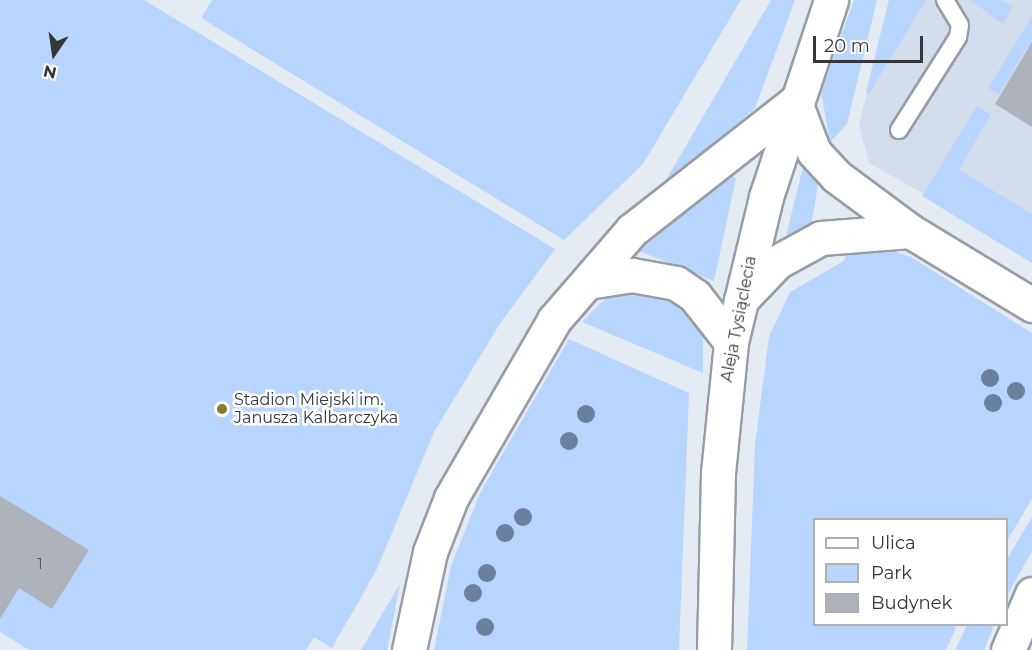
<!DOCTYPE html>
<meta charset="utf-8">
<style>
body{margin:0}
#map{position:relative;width:1032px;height:650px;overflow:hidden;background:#e5ebf3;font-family:Montserrat,sans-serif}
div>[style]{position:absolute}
.built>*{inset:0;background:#d3deec}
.green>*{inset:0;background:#b8d5fe}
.building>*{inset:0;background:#aeb3bb}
.roads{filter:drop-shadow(2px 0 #989da5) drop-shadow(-2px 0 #989da5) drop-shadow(0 2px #989da5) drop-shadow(0 -2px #989da5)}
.lane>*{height:16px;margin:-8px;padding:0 8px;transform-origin:8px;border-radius:8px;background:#fff}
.secondary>*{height:33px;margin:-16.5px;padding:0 16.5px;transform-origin:16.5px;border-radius:16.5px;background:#fff}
.trees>*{width:18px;height:18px;margin:-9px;border-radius:50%;background:#69809e}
.dots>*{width:16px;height:16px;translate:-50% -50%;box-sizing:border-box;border:3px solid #fff;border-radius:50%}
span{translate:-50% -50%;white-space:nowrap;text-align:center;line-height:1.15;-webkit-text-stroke:5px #fff;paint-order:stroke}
.number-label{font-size:14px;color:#52555a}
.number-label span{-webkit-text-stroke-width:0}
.street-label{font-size:16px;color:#343639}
.poi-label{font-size:16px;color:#343639}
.left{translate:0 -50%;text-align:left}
.legend{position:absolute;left:813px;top:518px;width:195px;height:108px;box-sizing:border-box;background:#fff;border:2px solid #aeafb0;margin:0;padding:8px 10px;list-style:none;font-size:18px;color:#343639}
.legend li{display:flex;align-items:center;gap:12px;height:30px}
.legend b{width:30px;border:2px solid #aeafb0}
.north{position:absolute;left:24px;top:24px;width:60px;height:60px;-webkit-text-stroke:4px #fff;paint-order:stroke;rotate:193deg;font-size:16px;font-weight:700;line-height:24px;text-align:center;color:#343639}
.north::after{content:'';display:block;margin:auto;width:21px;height:27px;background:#343639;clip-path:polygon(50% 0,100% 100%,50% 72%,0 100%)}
.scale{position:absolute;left:813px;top:36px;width:110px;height:27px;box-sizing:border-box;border:3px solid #343639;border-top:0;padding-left:8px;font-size:18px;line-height:21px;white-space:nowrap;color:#343639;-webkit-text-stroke:4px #fff;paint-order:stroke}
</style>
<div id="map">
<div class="built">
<div style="clip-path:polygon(889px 0,1032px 0,1032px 255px,869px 163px,859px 125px)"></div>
</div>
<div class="green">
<div style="clip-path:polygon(0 0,144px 0,555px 249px,501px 322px,434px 432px,376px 571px,332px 648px,314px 637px,306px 650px,29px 650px,0 632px)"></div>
<div style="clip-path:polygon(212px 0,741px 0,643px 164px,564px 240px,201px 18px)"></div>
<div style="clip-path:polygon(771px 0,795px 0,755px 108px,659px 192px)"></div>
<div style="clip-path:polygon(854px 0,877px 0,847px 124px,830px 142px,821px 92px)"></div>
<div style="clip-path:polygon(889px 0,926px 0,869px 94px,866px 92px)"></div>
<div style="clip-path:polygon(970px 0,1001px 0,1013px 7px,1003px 24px)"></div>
<div style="clip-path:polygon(1032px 16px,1032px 51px,1027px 48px,999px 95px,988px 88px)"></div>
<div style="clip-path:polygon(977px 106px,991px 114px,959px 170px,1032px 214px,1032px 263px,922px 196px)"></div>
<div style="clip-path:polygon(804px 163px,819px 179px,811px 226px,786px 236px)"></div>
<div style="clip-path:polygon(730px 175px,736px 178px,714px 281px,639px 251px)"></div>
<div style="clip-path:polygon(848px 247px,885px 248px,911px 257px,1032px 333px,1032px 499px,1007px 541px,1006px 520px,814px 520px,814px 624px,957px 625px,946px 650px,747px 650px,755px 445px,769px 337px,790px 292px,844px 261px)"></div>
<div style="clip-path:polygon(628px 289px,678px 299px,703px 334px,703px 373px,582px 322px,607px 297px)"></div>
<div style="clip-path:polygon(569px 339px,689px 393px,679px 650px,434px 650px,451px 566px,480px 493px)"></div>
<div style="clip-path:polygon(1032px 517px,1032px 551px,1007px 596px,1007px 559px)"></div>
<div style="clip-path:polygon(400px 584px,387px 650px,361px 650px)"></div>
<div style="clip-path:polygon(967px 625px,994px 625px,984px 650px,955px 650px)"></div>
</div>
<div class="building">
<div style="clip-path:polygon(1032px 42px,1032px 127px,995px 104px)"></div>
<div style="clip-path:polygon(0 496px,89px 550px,52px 609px,19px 588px,0 619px)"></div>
</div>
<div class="roads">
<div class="lane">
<div style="left:899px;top:130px;width:110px;rotate:-57.6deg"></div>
<div style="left:958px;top:37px;width:12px;rotate:-81deg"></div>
<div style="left:960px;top:25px;width:29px;rotate:-121deg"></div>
</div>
<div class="secondary">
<div style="left:795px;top:102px;width:53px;rotate:69.2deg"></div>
<div style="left:814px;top:152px;width:33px;rotate:47deg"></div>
<div style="left:836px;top:176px;width:92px;rotate:36.6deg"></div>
<div style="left:910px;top:231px;width:143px;rotate:31.2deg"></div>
<div style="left:588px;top:282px;width:45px;rotate:-9deg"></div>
<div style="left:632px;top:275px;width:45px;rotate:10.3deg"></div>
<div style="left:676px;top:283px;width:23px;rotate:34deg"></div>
<div style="left:695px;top:296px;width:58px;rotate:52deg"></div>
<div style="left:741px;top:300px;width:52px;rotate:-46.5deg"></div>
<div style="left:777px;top:262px;width:50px;rotate:-28.6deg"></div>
<div style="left:821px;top:238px;width:89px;rotate:-4.5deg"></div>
<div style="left:409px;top:650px;width:100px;rotate:-77.9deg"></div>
<div style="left:430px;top:552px;width:58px;rotate:-68.7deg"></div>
<div style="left:451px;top:498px;width:206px;rotate:-59.9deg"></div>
<div style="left:554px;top:320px;width:119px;rotate:-49.1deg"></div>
<div style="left:632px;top:230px;width:207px;rotate:-38.1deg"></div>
<div style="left:714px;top:650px;width:177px;rotate:-88.7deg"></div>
<div style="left:718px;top:473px;width:132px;rotate:-84.3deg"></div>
<div style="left:731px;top:342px;width:149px;rotate:-76.4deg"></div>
<div style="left:766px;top:197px;width:207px;rotate:-71.7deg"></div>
<div style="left:1008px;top:650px;width:61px;rotate:-66.8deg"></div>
</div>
</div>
<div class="trees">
<div style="left:990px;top:378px"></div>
<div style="left:1016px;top:391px"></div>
<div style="left:993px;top:403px"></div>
<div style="left:586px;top:414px"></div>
<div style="left:569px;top:441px"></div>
<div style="left:523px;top:517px"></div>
<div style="left:505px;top:533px"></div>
<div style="left:487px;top:573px"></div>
<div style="left:473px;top:593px"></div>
<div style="left:485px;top:627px"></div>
</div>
<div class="dots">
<div style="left:222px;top:409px;background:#817d24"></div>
</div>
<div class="number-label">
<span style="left:40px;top:564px">1</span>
</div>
<div class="street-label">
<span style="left:739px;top:319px;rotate:-79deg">Aleja Tysiąclecia</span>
</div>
<div class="poi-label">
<span class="left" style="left:234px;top:409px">Stadion Miejski im.<br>Janusza Kalbarczyka</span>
</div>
<ul class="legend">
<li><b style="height:8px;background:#fff"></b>Ulica</li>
<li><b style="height:16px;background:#b8d5fe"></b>Park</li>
<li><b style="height:16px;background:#aeb3bb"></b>Budynek</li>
</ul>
<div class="north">N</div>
<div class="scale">20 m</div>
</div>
